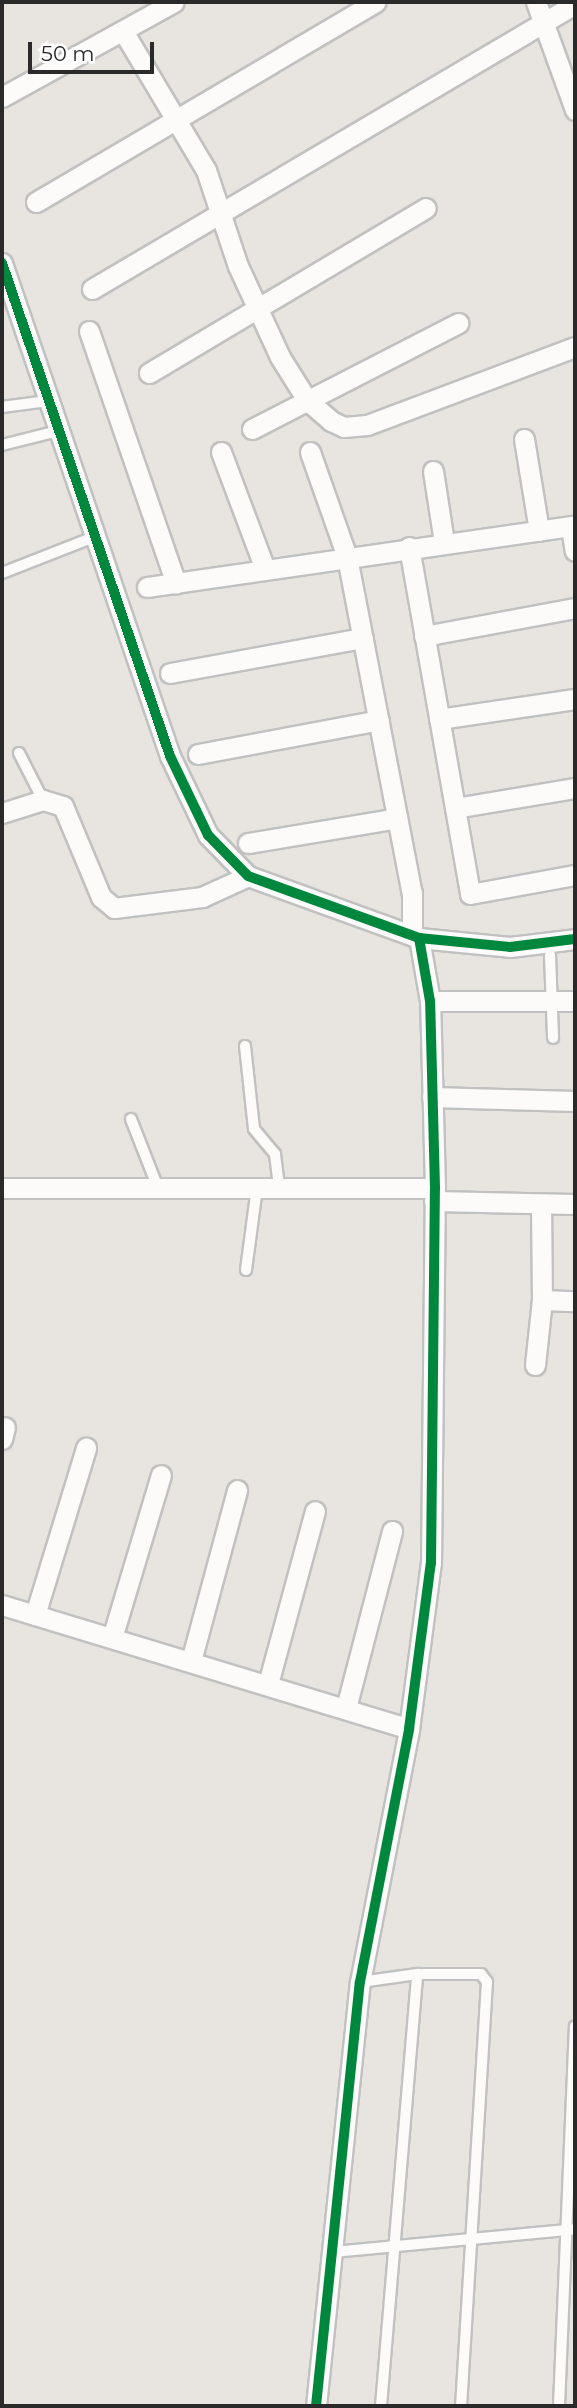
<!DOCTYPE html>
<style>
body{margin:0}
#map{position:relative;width:577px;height:2408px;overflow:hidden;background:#e8e5e0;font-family:Montserrat,sans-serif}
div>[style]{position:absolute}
.roads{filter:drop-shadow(2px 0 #c1c1c1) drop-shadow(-2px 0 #c1c1c1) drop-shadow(0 2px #c1c1c1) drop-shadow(0 -2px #c1c1c1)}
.service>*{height:10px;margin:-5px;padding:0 5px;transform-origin:5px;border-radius:5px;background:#fcfbfa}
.minor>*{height:19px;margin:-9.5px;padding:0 9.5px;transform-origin:9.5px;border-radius:9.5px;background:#fcfbfa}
.cycleway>*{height:10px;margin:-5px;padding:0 5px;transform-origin:5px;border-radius:5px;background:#00873e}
span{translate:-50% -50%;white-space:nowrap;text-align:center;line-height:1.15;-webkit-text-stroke:6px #fff;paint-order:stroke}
.frame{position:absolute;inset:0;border:4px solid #2a2a2a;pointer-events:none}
.scale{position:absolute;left:28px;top:42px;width:126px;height:32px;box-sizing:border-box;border:4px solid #2a2a2a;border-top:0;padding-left:9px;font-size:21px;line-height:24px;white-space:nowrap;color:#2a2a2a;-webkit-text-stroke:5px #fff;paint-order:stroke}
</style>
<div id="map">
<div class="roads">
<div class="service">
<div style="left:2px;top:407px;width:46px;rotate:-7.4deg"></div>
<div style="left:2px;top:445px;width:58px;rotate:-14deg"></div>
<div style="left:2px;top:573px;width:99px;rotate:-21.4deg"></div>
<div style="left:19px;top:753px;width:53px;rotate:62.9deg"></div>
<div style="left:550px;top:955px;width:83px;rotate:87.9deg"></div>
<div style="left:245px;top:1046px;width:83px;rotate:83.8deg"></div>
<div style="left:254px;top:1129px;width:33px;rotate:50deg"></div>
<div style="left:275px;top:1154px;width:35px;rotate:83deg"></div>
<div style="left:131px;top:1119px;width:74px;rotate:68.6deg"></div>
<div style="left:246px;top:1270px;width:83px;rotate:-82.4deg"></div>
<div style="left:360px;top:1982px;width:58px;rotate:-8deg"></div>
<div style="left:333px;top:2252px;width:243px;rotate:-5.4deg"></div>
<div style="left:381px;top:2406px;width:433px;rotate:-85.2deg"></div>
<div style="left:417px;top:1974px;width:64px"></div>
<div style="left:481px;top:1974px;width:10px;rotate:53deg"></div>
<div style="left:487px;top:1982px;width:425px;rotate:93.5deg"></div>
<div style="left:559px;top:2406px;width:380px;rotate:-87.6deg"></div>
</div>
<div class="minor">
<div style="left:536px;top:2px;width:115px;rotate:70.1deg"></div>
<div style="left:123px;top:31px;width:162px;rotate:59.2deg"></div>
<div style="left:206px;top:170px;width:101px;rotate:71.6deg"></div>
<div style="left:238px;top:266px;width:100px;rotate:65.2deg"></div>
<div style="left:280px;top:357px;width:51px;rotate:57.9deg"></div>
<div style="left:307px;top:400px;width:32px;rotate:41deg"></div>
<div style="left:331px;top:421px;width:14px;rotate:25deg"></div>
<div style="left:344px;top:427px;width:23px;rotate:-5deg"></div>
<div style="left:367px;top:425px;width:222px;rotate:-20.6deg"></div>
<div style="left:2px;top:97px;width:196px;rotate:-28.9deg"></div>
<div style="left:36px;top:202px;width:394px;rotate:-30.5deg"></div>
<div style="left:2px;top:263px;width:521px;rotate:71.18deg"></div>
<div style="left:170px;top:756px;width:88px;rotate:64.3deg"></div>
<div style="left:208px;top:835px;width:57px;rotate:45.7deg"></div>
<div style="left:248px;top:876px;width:182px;rotate:19.9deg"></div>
<div style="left:419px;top:938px;width:91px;rotate:5.6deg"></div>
<div style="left:510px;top:947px;width:65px;rotate:-7deg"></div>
<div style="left:92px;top:289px;width:561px;rotate:-30.54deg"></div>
<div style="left:89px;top:331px;width:267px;rotate:71deg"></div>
<div style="left:149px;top:373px;width:322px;rotate:-30.8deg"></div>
<div style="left:252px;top:429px;width:232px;rotate:-27.2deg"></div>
<div style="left:524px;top:439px;width:93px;rotate:80.7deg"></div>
<div style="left:221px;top:452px;width:125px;rotate:69.4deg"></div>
<div style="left:310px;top:452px;width:111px;rotate:70.6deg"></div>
<div style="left:347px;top:557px;width:342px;rotate:79.1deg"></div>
<div style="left:412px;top:893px;width:40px;rotate:90deg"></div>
<div style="left:433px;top:471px;width:72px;rotate:81.2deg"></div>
<div style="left:571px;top:527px;width:24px;rotate:81deg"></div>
<div style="left:409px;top:547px;width:352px;rotate:80deg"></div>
<div style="left:470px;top:894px;width:107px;rotate:-10.3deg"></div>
<div style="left:147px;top:587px;width:432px;rotate:-8.2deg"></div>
<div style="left:424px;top:636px;width:154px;rotate:-10.5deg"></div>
<div style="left:170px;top:673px;width:196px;rotate:-10.3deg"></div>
<div style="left:439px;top:719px;width:137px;rotate:-8.4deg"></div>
<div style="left:198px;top:754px;width:184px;rotate:-10.6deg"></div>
<div style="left:455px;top:808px;width:122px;rotate:-9.5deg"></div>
<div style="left:2px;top:813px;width:43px;rotate:-17.6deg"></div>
<div style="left:43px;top:800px;width:21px;rotate:17deg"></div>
<div style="left:63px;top:806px;width:99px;rotate:67.3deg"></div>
<div style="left:101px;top:897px;width:17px;rotate:40deg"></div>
<div style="left:114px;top:908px;width:89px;rotate:-7.1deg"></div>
<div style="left:202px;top:897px;width:51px;rotate:-24.5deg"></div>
<div style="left:248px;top:843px;width:151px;rotate:-9.5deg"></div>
<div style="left:430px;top:1001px;width:145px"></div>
<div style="left:432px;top:1097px;width:143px;rotate:1.6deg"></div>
<div style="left:2px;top:1188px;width:433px"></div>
<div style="left:434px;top:1201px;width:141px;rotate:1.2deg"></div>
<div style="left:542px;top:1300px;width:33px;rotate:2deg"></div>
<div style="left:535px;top:1365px;width:65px;rotate:-83.9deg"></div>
<div style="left:542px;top:1300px;width:96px;rotate:-90.6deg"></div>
<div style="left:2px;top:1439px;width:12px;rotate:-76deg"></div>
<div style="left:2px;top:1605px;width:425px;rotate:16.9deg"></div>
<div style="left:35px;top:1615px;width:175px;rotate:-73deg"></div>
<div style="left:112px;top:1638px;width:170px;rotate:-73.3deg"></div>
<div style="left:191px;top:1661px;width:177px;rotate:-74.9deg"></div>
<div style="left:268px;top:1684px;width:179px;rotate:-74.8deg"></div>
<div style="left:346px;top:1708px;width:183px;rotate:-75.4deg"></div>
<div style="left:316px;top:2406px;width:426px;rotate:-84.1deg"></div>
<div style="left:360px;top:1982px;width:258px;rotate:-79deg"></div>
<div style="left:409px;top:1729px;width:167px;rotate:-82.5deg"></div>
<div style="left:431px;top:1563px;width:375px;rotate:-89.4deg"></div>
<div style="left:435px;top:1188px;width:187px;rotate:-91.5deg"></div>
<div style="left:430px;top:1001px;width:64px;rotate:-99.9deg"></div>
</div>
</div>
<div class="cycleway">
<div style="left:2px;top:263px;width:521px;rotate:71.18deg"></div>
<div style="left:170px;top:756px;width:88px;rotate:64.3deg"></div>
<div style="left:208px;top:835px;width:57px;rotate:45.7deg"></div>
<div style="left:248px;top:876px;width:182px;rotate:19.9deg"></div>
<div style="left:419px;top:938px;width:91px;rotate:5.6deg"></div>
<div style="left:510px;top:947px;width:65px;rotate:-7deg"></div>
<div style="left:316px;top:2406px;width:426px;rotate:-84.1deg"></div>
<div style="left:360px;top:1982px;width:258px;rotate:-79deg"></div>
<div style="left:409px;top:1729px;width:167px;rotate:-82.5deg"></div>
<div style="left:431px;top:1563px;width:375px;rotate:-89.4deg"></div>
<div style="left:435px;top:1188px;width:187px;rotate:-91.5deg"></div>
<div style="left:430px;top:1001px;width:64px;rotate:-99.9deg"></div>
</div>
<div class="frame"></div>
<div class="scale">50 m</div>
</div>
